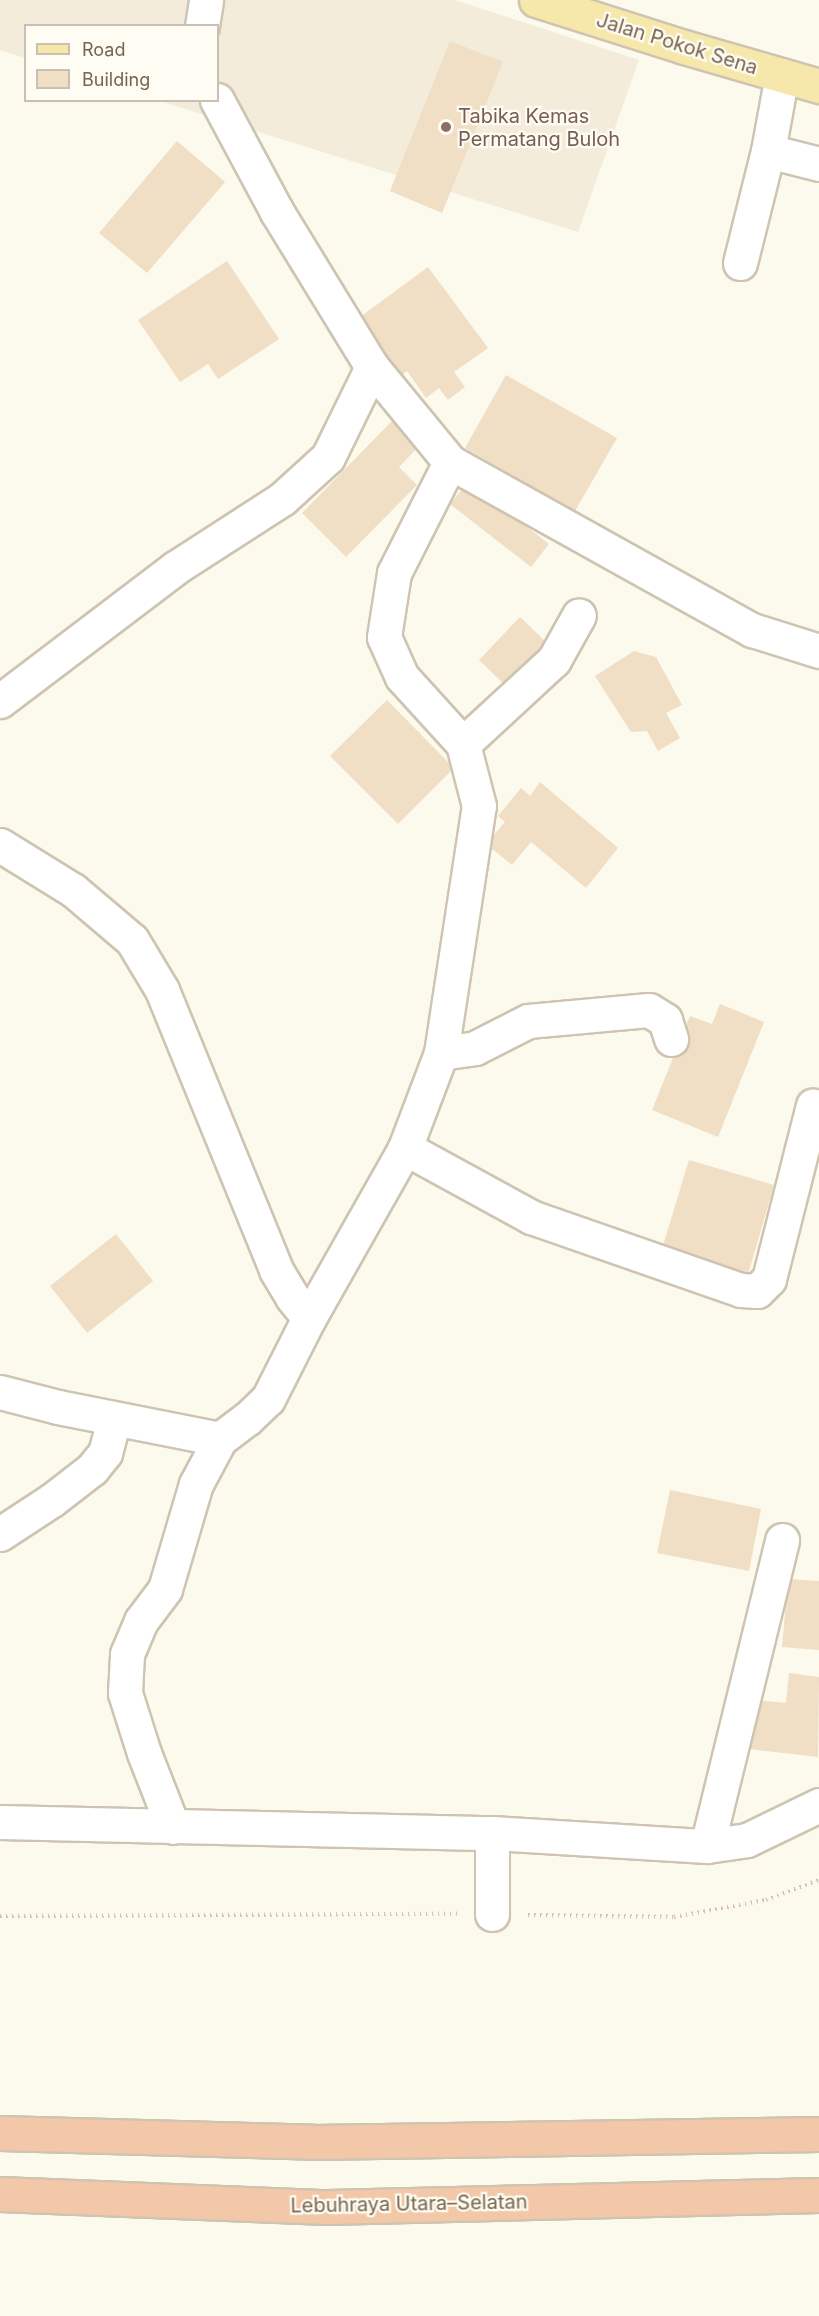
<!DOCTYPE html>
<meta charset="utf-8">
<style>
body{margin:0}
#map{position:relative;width:819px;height:2316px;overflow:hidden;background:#fcf9ed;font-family:Inter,sans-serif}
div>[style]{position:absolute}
.residential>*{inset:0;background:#f3ecdb}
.building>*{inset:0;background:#f0dec5}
.path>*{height:4px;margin-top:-2px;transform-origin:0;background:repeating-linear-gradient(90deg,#d6c2a8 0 1.5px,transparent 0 6px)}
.roads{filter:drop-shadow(2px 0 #cec4b1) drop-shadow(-2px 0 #cec4b1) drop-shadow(0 2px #cec4b1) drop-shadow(0 -2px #cec4b1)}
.minor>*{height:33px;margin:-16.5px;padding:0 16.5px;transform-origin:16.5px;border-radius:16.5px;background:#fff}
.major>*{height:33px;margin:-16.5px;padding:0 16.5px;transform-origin:16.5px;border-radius:16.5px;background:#f6e7aa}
.highway>*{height:33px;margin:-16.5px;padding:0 16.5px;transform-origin:16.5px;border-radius:16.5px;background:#f2c8a8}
.dots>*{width:16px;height:16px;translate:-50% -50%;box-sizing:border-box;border:3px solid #fefcf3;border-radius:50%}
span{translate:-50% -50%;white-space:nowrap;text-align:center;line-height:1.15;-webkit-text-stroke:4.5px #fefcf3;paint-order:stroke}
.street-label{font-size:20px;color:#77654f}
.education-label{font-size:20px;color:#785e54}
.left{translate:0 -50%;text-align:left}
.legend{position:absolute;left:24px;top:24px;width:195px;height:78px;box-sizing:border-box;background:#fefcf3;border:2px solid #c8c0b1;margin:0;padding:8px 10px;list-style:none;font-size:18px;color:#77654f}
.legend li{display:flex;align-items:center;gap:12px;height:30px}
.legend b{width:30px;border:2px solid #c8c0b1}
</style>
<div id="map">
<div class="residential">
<div style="clip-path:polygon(0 0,455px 0,639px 60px,578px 232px,160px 101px,218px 100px,218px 26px,26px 26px,25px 58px,0 50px)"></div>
</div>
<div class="building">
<div style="clip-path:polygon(450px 41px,503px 62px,442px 213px,390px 191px)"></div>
<div style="clip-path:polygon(177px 141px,225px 182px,147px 273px,99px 233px)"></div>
<div style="clip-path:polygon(227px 261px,279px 339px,218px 379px,208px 364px,180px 382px,138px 320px)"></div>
<div style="clip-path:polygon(428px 267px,488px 348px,454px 372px,465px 387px,448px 400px,439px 388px,426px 398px,407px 371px,399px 378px,356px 320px)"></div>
<div style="clip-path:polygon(506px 375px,617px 438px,575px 511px,465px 448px)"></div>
<div style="clip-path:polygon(393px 420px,419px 446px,399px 467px,417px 485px,346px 557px,302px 513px)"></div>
<div style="clip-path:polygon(468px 482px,549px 544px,531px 567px,450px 504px)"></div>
<div style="clip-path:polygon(520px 617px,547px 643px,506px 686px,479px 660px)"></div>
<div style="clip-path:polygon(634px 651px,656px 657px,682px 705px,666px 713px,680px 738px,658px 751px,647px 731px,631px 732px,595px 676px)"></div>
<div style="clip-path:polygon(387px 700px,454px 768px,398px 824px,330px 756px)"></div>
<div style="clip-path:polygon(540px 782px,618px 848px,586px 888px,531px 842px,512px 865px,486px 844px,505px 822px,498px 816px,521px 788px,530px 796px)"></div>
<div style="clip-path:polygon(720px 1004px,764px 1022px,718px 1137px,652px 1110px,690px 1016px,712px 1024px)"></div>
<div style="clip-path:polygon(689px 1160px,774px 1185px,747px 1278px,661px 1252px)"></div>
<div style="clip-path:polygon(116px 1234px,153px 1281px,87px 1333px,50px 1286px)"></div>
<div style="clip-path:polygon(670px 1490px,761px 1509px,749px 1571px,657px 1553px)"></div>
<div style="clip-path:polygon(788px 1579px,819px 1581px,819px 1650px,782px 1647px)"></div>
<div style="clip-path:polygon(789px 1673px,819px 1677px,818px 1757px,749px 1749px,755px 1700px,786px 1703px)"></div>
</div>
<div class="path">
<div style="left:528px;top:1915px;width:146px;rotate:0.8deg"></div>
<div style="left:674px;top:1917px;width:94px;rotate:-10.5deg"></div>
<div style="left:766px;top:1900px;width:57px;rotate:-20.7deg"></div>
<div style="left:0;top:1916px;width:457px;rotate:-0.3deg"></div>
</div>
<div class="roads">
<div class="minor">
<div style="left:202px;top:26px;width:26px;rotate:-81deg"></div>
<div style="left:217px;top:100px;width:127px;rotate:61.8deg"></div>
<div style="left:277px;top:212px;width:182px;rotate:58.5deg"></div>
<div style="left:372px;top:367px;width:123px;rotate:50.6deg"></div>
<div style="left:450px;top:462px;width:346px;rotate:29.1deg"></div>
<div style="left:752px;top:630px;width:70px;rotate:17.4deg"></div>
<div style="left:768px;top:151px;width:53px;rotate:14.3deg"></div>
<div style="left:740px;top:263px;width:115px;rotate:-76deg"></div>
<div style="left:768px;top:151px;width:77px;rotate:-79.6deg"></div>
<div style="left:0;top:701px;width:220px;rotate:-37.2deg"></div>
<div style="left:175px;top:568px;width:127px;rotate:-32.8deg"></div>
<div style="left:282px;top:499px;width:62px;rotate:-42.4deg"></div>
<div style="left:328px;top:457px;width:100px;rotate:-63.9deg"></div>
<div style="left:463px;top:744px;width:124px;rotate:-42.7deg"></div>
<div style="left:554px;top:660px;width:51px;rotate:-60.9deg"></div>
<div style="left:0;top:845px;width:86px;rotate:31.7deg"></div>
<div style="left:73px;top:890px;width:77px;rotate:40.3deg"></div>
<div style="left:132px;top:940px;width:58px;rotate:59deg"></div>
<div style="left:162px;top:990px;width:302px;rotate:67.8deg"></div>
<div style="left:276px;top:1270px;width:31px;rotate:59deg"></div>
<div style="left:292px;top:1297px;width:27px;rotate:51deg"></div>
<div style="left:441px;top:1053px;width:34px;rotate:-8deg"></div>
<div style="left:475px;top:1048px;width:59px;rotate:-27deg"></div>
<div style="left:528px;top:1021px;width:121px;rotate:-5.2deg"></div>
<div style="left:649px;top:1010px;width:19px;rotate:32deg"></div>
<div style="left:665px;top:1020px;width:20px;rotate:72deg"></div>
<div style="left:405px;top:1148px;width:144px;rotate:28.7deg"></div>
<div style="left:531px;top:1217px;width:222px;rotate:19.2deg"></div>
<div style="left:741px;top:1290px;width:16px;rotate:4deg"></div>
<div style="left:757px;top:1291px;width:17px;rotate:-45deg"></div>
<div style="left:769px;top:1279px;width:179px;rotate:-75.8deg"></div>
<div style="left:0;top:1392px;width:60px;rotate:14.5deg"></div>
<div style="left:58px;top:1407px;width:165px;rotate:11.2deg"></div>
<div style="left:0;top:1534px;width:62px;rotate:-33.2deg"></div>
<div style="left:52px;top:1500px;width:51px;rotate:-37.8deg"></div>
<div style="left:92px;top:1469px;width:21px;rotate:-51deg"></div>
<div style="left:105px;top:1453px;width:35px;rotate:-75deg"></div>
<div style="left:0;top:1822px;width:492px;rotate:1.3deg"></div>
<div style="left:492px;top:1833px;width:215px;rotate:3.5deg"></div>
<div style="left:707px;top:1846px;width:40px;rotate:-8.5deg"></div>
<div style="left:747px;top:1840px;width:80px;rotate:-25.9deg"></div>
<div style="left:173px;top:1827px;width:79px;rotate:-111.4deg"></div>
<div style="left:144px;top:1753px;width:63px;rotate:-107.6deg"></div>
<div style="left:125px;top:1693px;width:39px;rotate:-87deg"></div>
<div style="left:127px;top:1654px;width:36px;rotate:-67deg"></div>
<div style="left:141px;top:1621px;width:40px;rotate:-53deg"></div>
<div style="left:165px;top:1589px;width:109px;rotate:-73.6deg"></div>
<div style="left:196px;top:1484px;width:51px;rotate:-61.9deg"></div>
<div style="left:220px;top:1439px;width:34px;rotate:-37deg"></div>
<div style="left:247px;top:1419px;width:29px;rotate:-44deg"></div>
<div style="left:268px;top:1399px;width:91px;rotate:-63.2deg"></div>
<div style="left:309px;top:1318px;width:195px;rotate:-60.5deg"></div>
<div style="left:405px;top:1148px;width:102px;rotate:-69.2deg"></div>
<div style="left:441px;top:1053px;width:250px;rotate:-81.3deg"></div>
<div style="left:479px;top:806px;width:64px;rotate:-104.5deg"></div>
<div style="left:463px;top:744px;width:91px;rotate:-132.3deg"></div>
<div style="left:402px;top:677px;width:44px;rotate:-114.2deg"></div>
<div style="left:384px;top:637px;width:65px;rotate:-81.1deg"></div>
<div style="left:394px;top:573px;width:124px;rotate:-63.2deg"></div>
<div style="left:492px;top:1833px;width:81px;rotate:90deg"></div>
<div style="left:707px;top:1846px;width:315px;rotate:-76.2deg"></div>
</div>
<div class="major">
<div style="left:536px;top:0;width:155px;rotate:17.6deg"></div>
<div style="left:684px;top:47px;width:141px;rotate:16.1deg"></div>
</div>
<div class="highway">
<div style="left:0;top:2133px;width:314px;rotate:1.6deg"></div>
<div style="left:314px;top:2142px;width:505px;rotate:-0.91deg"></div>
<div style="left:0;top:2194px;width:327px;rotate:2.3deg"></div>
<div style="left:327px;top:2207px;width:492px;rotate:-1.4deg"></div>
</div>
</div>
<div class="dots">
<div style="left:446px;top:127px;background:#8d6e63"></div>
</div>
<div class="street-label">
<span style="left:677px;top:44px;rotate:17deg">Jalan Pokok Sena</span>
<span style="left:409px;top:2204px;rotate:-1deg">Lebuhraya Utara–Selatan</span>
</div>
<div class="education-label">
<span class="left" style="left:458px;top:128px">Tabika Kemas<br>Permatang Buloh</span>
</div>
<ul class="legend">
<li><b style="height:8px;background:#f6e7aa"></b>Road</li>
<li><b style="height:16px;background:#f0dec5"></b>Building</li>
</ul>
</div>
